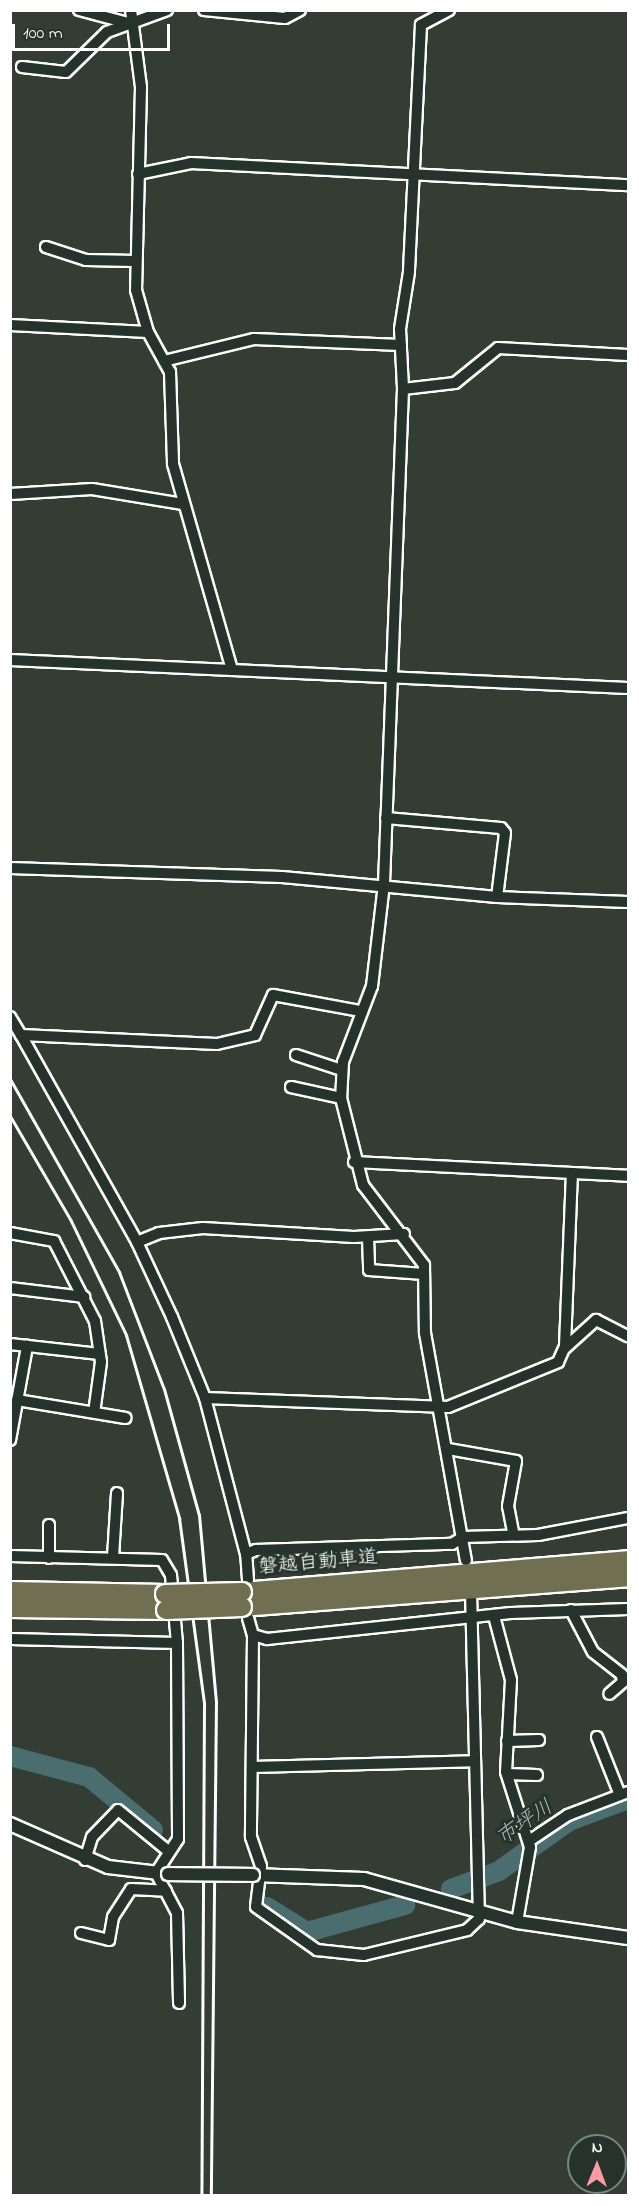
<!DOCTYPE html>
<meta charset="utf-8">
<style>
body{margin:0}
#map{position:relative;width:639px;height:2206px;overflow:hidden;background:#333d34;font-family:"Indie Flower","Klee One",sans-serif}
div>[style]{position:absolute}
.river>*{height:20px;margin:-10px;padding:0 10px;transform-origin:10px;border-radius:10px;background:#4a6d70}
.roads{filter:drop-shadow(2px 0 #fff) drop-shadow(-2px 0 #fff) drop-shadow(0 2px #fff) drop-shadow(0 -2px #fff)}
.minor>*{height:10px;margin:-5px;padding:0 5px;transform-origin:5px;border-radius:5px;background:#26332d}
.tertiary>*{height:12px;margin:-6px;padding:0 6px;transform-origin:6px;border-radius:6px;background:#26332d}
.motorway>*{height:18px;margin:-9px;padding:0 9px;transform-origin:9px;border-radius:9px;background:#706f52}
.rail>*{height:3px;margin:-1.5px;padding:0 1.5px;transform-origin:1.5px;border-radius:1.5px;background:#fff}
.bridges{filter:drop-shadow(2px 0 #fff) drop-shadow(-2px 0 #fff) drop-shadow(0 2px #fff) drop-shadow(0 -2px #fff)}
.tertiary-bridge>*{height:12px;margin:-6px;padding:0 6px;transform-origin:6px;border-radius:6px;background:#26332d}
.motorway-bridge>*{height:18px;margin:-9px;padding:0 9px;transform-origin:9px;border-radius:9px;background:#706f52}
span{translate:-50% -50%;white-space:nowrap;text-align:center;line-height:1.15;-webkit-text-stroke:6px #26332d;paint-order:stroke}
.street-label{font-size:20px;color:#fff}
.water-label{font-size:21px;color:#aebdbf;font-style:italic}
.frame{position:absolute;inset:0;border:12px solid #fff;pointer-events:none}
.north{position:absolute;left:567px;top:2134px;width:60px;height:60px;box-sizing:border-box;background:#26332d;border:2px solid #7d8581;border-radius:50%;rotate:1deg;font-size:16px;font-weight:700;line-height:24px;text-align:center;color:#fff}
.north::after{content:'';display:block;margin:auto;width:21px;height:27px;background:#ff9aa2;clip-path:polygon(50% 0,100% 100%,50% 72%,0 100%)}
.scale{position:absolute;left:12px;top:24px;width:158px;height:27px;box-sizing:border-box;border:3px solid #fff;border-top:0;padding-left:8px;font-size:18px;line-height:21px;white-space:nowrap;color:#fff;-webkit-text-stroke:4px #26332d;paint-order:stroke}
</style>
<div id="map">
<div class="river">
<div style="left:10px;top:1756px;width:82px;rotate:14.9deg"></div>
<div style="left:89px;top:1777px;width:83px;rotate:39.6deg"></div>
<div style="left:451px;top:1889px;width:51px;rotate:-20.6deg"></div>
<div style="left:499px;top:1871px;width:86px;rotate:-35.5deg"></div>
<div style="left:569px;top:1821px;width:63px;rotate:-20.4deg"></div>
<div style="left:267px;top:1907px;width:47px;rotate:32deg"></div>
<div style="left:307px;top:1932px;width:102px;rotate:-15.4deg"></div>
</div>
<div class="roads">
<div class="minor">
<div style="left:79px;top:10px;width:55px;rotate:14.8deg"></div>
<div style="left:131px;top:10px;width:78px;rotate:82.6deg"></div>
<div style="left:141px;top:87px;width:203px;rotate:91.4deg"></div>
<div style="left:136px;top:290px;width:44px;rotate:74.1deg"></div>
<div style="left:148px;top:332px;width:46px;rotate:61.2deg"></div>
<div style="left:170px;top:372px;width:92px;rotate:88.1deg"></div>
<div style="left:173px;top:464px;width:214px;rotate:74deg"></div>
<div style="left:232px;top:670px;width:396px;rotate:2.6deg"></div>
<div style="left:204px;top:10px;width:81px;rotate:5.6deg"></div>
<div style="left:285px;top:18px;width:17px;rotate:-28deg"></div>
<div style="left:449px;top:10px;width:32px;rotate:152deg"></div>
<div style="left:421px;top:25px;width:247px;rotate:92.8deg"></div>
<div style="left:409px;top:272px;width:58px;rotate:99deg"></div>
<div style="left:400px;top:329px;width:60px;rotate:87.1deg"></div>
<div style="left:403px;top:389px;width:495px;rotate:92.2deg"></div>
<div style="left:384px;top:884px;width:103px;rotate:96.7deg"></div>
<div style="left:372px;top:986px;width:81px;rotate:110.9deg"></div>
<div style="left:343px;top:1062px;width:36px;rotate:93deg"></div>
<div style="left:341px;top:1098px;width:90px;rotate:75.8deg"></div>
<div style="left:363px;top:1185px;width:101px;rotate:52.7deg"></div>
<div style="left:424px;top:1265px;width:68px;rotate:89.2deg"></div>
<div style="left:425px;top:1333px;width:231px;rotate:79.8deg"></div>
<div style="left:22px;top:67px;width:44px;rotate:6.5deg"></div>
<div style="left:66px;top:72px;width:57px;rotate:-44.3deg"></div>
<div style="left:107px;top:32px;width:64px;rotate:-20.1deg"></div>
<div style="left:138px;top:174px;width:54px;rotate:-11.7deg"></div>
<div style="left:191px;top:163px;width:438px;rotate:2.9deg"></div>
<div style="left:46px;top:247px;width:42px;rotate:18deg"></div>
<div style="left:86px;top:260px;width:49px;rotate:1.2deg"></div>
<div style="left:10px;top:325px;width:138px;rotate:2.9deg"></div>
<div style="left:164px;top:361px;width:93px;rotate:-13.7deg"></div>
<div style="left:254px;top:339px;width:147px;rotate:2.3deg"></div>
<div style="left:403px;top:389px;width:52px;rotate:-6.6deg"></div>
<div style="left:455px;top:383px;width:55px;rotate:-39.1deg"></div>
<div style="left:498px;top:348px;width:130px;rotate:3.1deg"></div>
<div style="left:10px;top:494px;width:82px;rotate:-3.5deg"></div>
<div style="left:92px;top:489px;width:92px;rotate:9.4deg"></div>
<div style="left:10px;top:660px;width:222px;rotate:2.6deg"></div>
<div style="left:386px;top:818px;width:115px;rotate:5deg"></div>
<div style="left:501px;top:828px;width:6px;rotate:51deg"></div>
<div style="left:505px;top:833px;width:64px;rotate:97.1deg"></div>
<div style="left:10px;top:868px;width:272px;rotate:1.9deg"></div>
<div style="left:282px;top:877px;width:216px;rotate:5.3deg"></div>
<div style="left:497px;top:897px;width:131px;rotate:2.2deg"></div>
<div style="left:10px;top:1017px;width:21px;rotate:59deg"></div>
<div style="left:21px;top:1035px;width:196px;rotate:2.6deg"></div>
<div style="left:217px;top:1044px;width:39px;rotate:-13deg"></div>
<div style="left:255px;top:1035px;width:44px;rotate:-65.8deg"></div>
<div style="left:273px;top:995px;width:88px;rotate:10.4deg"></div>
<div style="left:21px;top:1035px;width:237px;rotate:60.7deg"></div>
<div style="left:137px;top:1242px;width:83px;rotate:65deg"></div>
<div style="left:172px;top:1317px;width:87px;rotate:67.8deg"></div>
<div style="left:205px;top:1398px;width:161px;rotate:75.3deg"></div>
<div style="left:296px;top:1055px;width:48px;rotate:18.1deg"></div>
<div style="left:291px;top:1087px;width:51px;rotate:12.4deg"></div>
<div style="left:354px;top:1162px;width:274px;rotate:2.9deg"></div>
<div style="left:10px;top:1233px;width:45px;rotate:10.3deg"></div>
<div style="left:54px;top:1241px;width:90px;rotate:62.9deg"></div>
<div style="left:95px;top:1321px;width:41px;rotate:81.7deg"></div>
<div style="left:101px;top:1362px;width:51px;rotate:97.8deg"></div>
<div style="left:368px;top:1237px;width:33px;rotate:88deg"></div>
<div style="left:369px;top:1270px;width:55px;rotate:4.2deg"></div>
<div style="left:137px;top:1242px;width:24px;rotate:-22deg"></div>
<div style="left:159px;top:1233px;width:44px;rotate:-6.5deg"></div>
<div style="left:203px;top:1228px;width:151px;rotate:3.4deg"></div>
<div style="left:354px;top:1237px;width:50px;rotate:-3.4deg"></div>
<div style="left:10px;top:1288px;width:75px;rotate:6.9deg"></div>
<div style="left:10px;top:1344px;width:90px;rotate:6.4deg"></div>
<div style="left:565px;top:1348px;width:42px;rotate:-42.1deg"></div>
<div style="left:596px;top:1320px;width:36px;rotate:27deg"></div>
<div style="left:205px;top:1398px;width:243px;rotate:2.1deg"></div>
<div style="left:448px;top:1407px;width:119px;rotate:-22.2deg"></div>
<div style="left:558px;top:1362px;width:17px;rotate:-66deg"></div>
<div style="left:565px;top:1346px;width:173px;rotate:-87.7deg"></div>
<div style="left:17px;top:1400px;width:110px;rotate:9.4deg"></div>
<div style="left:10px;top:1440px;width:96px;rotate:-79.7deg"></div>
<div style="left:448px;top:1449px;width:69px;rotate:10deg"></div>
<div style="left:516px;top:1461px;width:46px;rotate:100.1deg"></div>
<div style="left:508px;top:1506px;width:26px;rotate:79deg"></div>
<div style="left:49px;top:1525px;width:33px;rotate:90deg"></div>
<div style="left:10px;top:1556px;width:152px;rotate:1.5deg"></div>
<div style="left:162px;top:1560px;width:17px;rotate:59deg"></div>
<div style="left:171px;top:1575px;width:68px;rotate:85deg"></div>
<div style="left:177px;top:1643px;width:167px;rotate:-178.6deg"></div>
<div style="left:113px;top:1557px;width:64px;rotate:-86.4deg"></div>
<div style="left:248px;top:1580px;width:26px;rotate:-94deg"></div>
<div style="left:246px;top:1554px;width:11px;rotate:-22deg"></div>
<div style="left:256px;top:1550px;width:196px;rotate:-1.8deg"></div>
<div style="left:452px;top:1544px;width:13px;rotate:-32deg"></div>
<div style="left:463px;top:1537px;width:75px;rotate:-1.5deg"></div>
<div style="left:538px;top:1535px;width:92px;rotate:-10.7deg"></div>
<div style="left:571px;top:1610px;width:47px;rotate:62.4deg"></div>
<div style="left:593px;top:1652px;width:37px;rotate:38deg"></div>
<div style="left:622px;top:1675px;width:7px;rotate:82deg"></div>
<div style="left:623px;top:1682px;width:18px;rotate:139deg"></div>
<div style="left:494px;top:1616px;width:66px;rotate:75.1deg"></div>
<div style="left:511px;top:1680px;width:92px;rotate:93.1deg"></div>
<div style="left:506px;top:1772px;width:79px;rotate:72.3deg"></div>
<div style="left:530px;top:1847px;width:76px;rotate:99.8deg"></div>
<div style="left:248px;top:1618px;width:18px;rotate:74deg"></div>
<div style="left:253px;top:1635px;width:15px;rotate:16deg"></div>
<div style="left:267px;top:1639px;width:245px;rotate:-6.1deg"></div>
<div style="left:511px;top:1613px;width:117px;rotate:-2deg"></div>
<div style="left:253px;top:1635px;width:202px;rotate:90.6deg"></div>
<div style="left:251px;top:1837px;width:31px;rotate:71deg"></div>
<div style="left:261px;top:1866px;width:41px;rotate:97deg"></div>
<div style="left:256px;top:1907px;width:75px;rotate:35.2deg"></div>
<div style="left:317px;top:1950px;width:47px;rotate:6.1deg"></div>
<div style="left:364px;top:1955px;width:106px;rotate:-13.6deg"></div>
<div style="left:467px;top:1930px;width:16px;rotate:-43deg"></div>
<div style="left:479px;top:1919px;width:320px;rotate:-91.4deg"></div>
<div style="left:177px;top:1643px;width:196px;rotate:89.7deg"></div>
<div style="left:178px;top:1839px;width:40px;rotate:122.9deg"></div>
<div style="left:156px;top:1873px;width:45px;rotate:62.3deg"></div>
<div style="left:177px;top:1913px;width:90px;rotate:88.7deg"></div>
<div style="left:597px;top:1737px;width:62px;rotate:68.4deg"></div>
<div style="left:507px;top:1741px;width:32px;rotate:-2deg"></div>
<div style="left:252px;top:1767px;width:222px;rotate:-1.5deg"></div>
<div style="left:507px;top:1774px;width:30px;rotate:2deg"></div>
<div style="left:529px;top:1841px;width:47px;rotate:-33.7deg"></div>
<div style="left:568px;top:1815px;width:64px;rotate:-21deg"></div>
<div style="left:85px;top:1860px;width:24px;rotate:-73deg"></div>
<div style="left:92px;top:1837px;width:37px;rotate:-46deg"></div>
<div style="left:118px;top:1810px;width:63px;rotate:39.2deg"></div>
<div style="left:81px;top:1933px;width:29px;rotate:14deg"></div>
<div style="left:109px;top:1940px;width:23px;rotate:-80deg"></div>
<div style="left:113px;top:1917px;width:33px;rotate:-57deg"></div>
<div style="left:131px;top:1889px;width:35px;rotate:3deg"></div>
</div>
<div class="tertiary">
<div style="left:10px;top:1824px;width:107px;rotate:23.7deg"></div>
<div style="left:108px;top:1867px;width:60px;rotate:6.7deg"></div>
<div style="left:253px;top:1875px;width:111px;rotate:2.1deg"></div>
<div style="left:364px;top:1879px;width:159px;rotate:15.7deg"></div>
<div style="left:517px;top:1922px;width:112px;rotate:8.2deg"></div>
</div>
<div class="motorway">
<div style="left:10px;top:1591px;width:155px;rotate:1.1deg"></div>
<div style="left:242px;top:1592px;width:387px;rotate:-4.7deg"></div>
<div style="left:242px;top:1607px;width:387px;rotate:-4.4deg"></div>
<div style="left:10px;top:1608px;width:156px;rotate:0.7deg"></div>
</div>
</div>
<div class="rail">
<div style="left:10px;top:1079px;width:222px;rotate:60.5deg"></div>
<div style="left:119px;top:1272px;width:125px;rotate:69deg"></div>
<div style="left:164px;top:1389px;width:131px;rotate:74.5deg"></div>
<div style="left:199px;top:1515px;width:187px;rotate:84.8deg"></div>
<div style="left:216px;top:1701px;width:495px;rotate:90.6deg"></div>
<div style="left:10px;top:1116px;width:121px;rotate:59.8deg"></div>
<div style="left:71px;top:1221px;width:127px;rotate:64.2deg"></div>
<div style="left:126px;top:1335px;width:191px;rotate:73.8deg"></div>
<div style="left:179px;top:1518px;width:187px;rotate:82.3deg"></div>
<div style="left:204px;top:1703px;width:493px;rotate:90.3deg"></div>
</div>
<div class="bridges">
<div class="tertiary-bridge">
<div style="left:168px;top:1874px;width:85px;rotate:0.7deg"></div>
</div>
<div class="motorway-bridge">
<div style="left:165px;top:1594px;width:77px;rotate:-1.5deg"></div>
<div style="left:166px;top:1610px;width:76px;rotate:-2.3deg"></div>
</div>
</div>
<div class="street-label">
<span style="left:318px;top:1563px;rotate:-5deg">磐越自動車道</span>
</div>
<div class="water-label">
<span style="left:525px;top:1823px;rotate:-34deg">市坪川</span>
</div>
<div class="frame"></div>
<div class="north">N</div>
<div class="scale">100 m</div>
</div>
